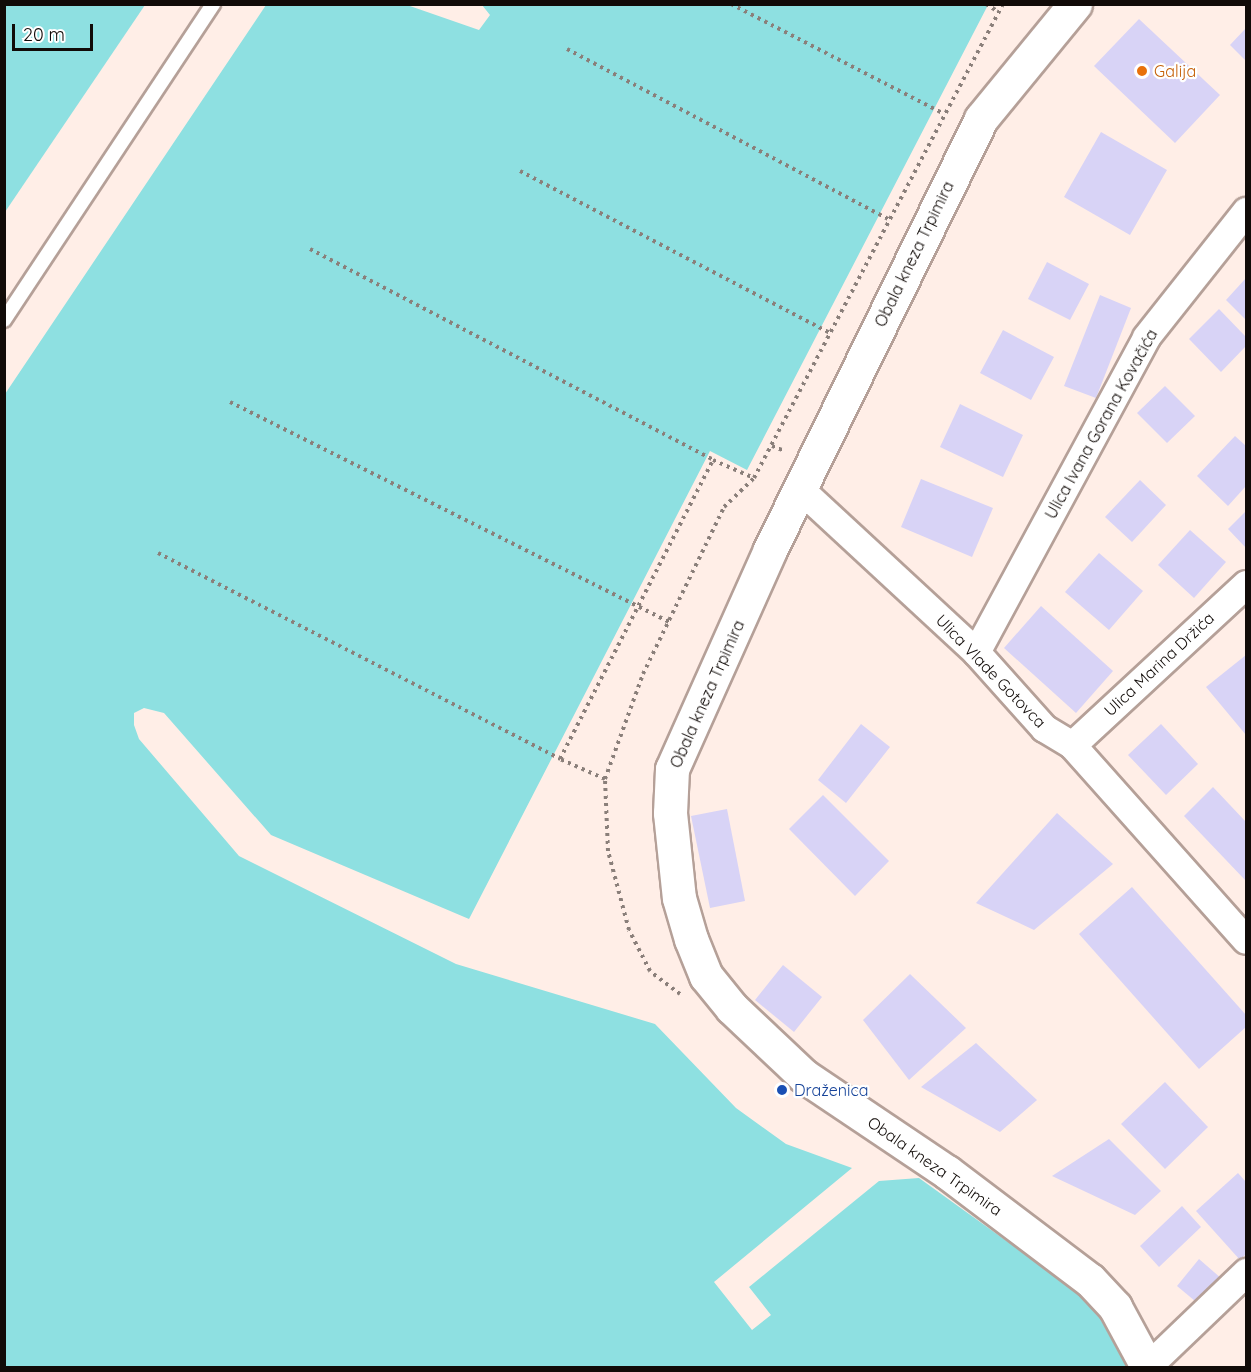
<!DOCTYPE html>
<meta charset="utf-8">
<style>
body{margin:0}
#map{position:relative;width:1251px;height:1372px;overflow:hidden;background:#ffeee7;font-family:Quicksand,sans-serif}
div>[style]{position:absolute}
.water>*{inset:0;background:#8ee0e1}
.building>*{inset:0;background:#d8d3f6}
.path>*{height:4px;margin-top:-2px;transform-origin:0;background:repeating-linear-gradient(90deg,#8a7f7a 0 3px,transparent 0 7.5px)}
.roads{filter:drop-shadow(2px 0 #b5a098) drop-shadow(-2px 0 #b5a098) drop-shadow(0 2px #b5a098) drop-shadow(0 -2px #b5a098)}
.lane>*{height:14px;margin:-7px;padding:0 7px;transform-origin:7px;border-radius:7px;background:#fff}
.street>*{height:27px;margin:-13.5px;padding:0 13.5px;transform-origin:13.5px;border-radius:13.5px;background:#fff}
.secondary>*{height:33px;margin:-16.5px;padding:0 16.5px;transform-origin:16.5px;border-radius:16.5px;background:#fff}
.dots>*{width:16px;height:16px;translate:-50% -50%;box-sizing:border-box;border:3px solid #fff;border-radius:50%}
span{translate:-50% -50%;white-space:nowrap;text-align:center;line-height:1.15;-webkit-text-stroke:4.5px #fff;paint-order:stroke}
.food-label{font-size:16px;color:#c56008}
.left{translate:0 -50%;text-align:left}
.street-label{font-size:16px;color:#110b08}
.transit-label{font-size:16px;color:#164399}
.frame{position:absolute;inset:0;border:6px solid #110b08;pointer-events:none}
.scale{position:absolute;left:12px;top:24px;width:81px;height:27px;box-sizing:border-box;border:3px solid #110b08;border-top:0;padding-left:8px;font-size:18px;line-height:21px;white-space:nowrap;color:#110b08;-webkit-text-stroke:4px #fff;paint-order:stroke}
</style>
<div id="map">
<div class="water">
<div style="clip-path:polygon(5px 4px,145px 5px,5px 212px,4px 5px)"></div>
<div style="clip-path:polygon(266px 5px,407px 5px,479px 30px,490px 15px,482px 5px,988px 5px,747px 470px,710px 451px,469px 919px,271px 835px,164px 713px,144px 708px,134px 713px,134px 725px,139px 739px,239px 856px,456px 964px,655px 1024px,736px 1108px,786px 1144px,852px 1168px,714px 1282px,752px 1330px,771px 1315px,749px 1287px,879px 1181px,919px 1178px,1091px 1302px,1127px 1367px,5px 1368px,5px 394px)"></div>
</div>
<div class="building">
<div style="clip-path:polygon(1139px 19px,1220px 95px,1175px 143px,1094px 66px)"></div>
<div style="clip-path:polygon(1246px 28px,1246px 61px,1230px 45px)"></div>
<div style="clip-path:polygon(1101px 132px,1167px 170px,1130px 235px,1064px 197px)"></div>
<div style="clip-path:polygon(1047px 262px,1089px 284px,1070px 320px,1028px 299px)"></div>
<div style="clip-path:polygon(1246px 278px,1246px 320px,1226px 300px)"></div>
<div style="clip-path:polygon(1100px 295px,1131px 308px,1096px 398px,1064px 386px)"></div>
<div style="clip-path:polygon(1219px 309px,1246px 337px,1246px 346px,1221px 372px,1189px 339px)"></div>
<div style="clip-path:polygon(1003px 330px,1054px 357px,1031px 400px,980px 373px)"></div>
<div style="clip-path:polygon(1165px 386px,1195px 416px,1167px 443px,1137px 413px)"></div>
<div style="clip-path:polygon(960px 404px,1023px 435px,1003px 477px,940px 447px)"></div>
<div style="clip-path:polygon(1235px 436px,1246px 446px,1246px 486px,1228px 506px,1197px 476px)"></div>
<div style="clip-path:polygon(921px 479px,993px 508px,972px 557px,901px 527px)"></div>
<div style="clip-path:polygon(1140px 480px,1166px 505px,1132px 542px,1105px 517px)"></div>
<div style="clip-path:polygon(1246px 511px,1246px 548px,1228px 529px)"></div>
<div style="clip-path:polygon(1190px 530px,1226px 562px,1194px 598px,1158px 565px)"></div>
<div style="clip-path:polygon(1099px 553px,1143px 591px,1109px 630px,1065px 592px)"></div>
<div style="clip-path:polygon(1041px 606px,1113px 671px,1076px 713px,1004px 648px)"></div>
<div style="clip-path:polygon(1246px 655px,1246px 735px,1206px 687px)"></div>
<div style="clip-path:polygon(861px 724px,890px 747px,846px 803px,818px 780px)"></div>
<div style="clip-path:polygon(1161px 724px,1198px 764px,1166px 795px,1128px 755px)"></div>
<div style="clip-path:polygon(1213px 787px,1246px 822px,1246px 881px,1184px 816px)"></div>
<div style="clip-path:polygon(823px 795px,889px 861px,855px 896px,789px 829px)"></div>
<div style="clip-path:polygon(727px 809px,745px 901px,710px 908px,691px 816px)"></div>
<div style="clip-path:polygon(1057px 813px,1113px 864px,1034px 930px,976px 903px)"></div>
<div style="clip-path:polygon(1132px 887px,1246px 1015px,1246px 1027px,1199px 1069px,1079px 934px)"></div>
<div style="clip-path:polygon(783px 965px,822px 997px,794px 1032px,755px 1000px)"></div>
<div style="clip-path:polygon(910px 974px,966px 1028px,909px 1080px,863px 1020px)"></div>
<div style="clip-path:polygon(976px 1043px,1037px 1100px,1000px 1132px,921px 1087px)"></div>
<div style="clip-path:polygon(1165px 1082px,1208px 1127px,1165px 1169px,1121px 1124px)"></div>
<div style="clip-path:polygon(1109px 1139px,1161px 1191px,1135px 1215px,1052px 1176px)"></div>
<div style="clip-path:polygon(1238px 1173px,1246px 1182px,1246px 1254px,1240px 1260px,1196px 1211px)"></div>
<div style="clip-path:polygon(1182px 1206px,1201px 1227px,1159px 1267px,1140px 1246px)"></div>
<div style="clip-path:polygon(1199px 1259px,1222px 1279px,1201px 1306px,1177px 1286px)"></div>
</div>
<div class="path">
<div style="left:731px;top:4px;width:240px;rotate:27.3deg"></div>
<div style="left:986px;top:4px;width:15px;rotate:32deg"></div>
<div style="left:567px;top:49px;width:365px;rotate:27.9deg"></div>
<div style="left:520px;top:171px;width:352px;rotate:27.6deg"></div>
<div style="left:310px;top:249px;width:455px;rotate:27.6deg"></div>
<div style="left:230px;top:402px;width:491px;rotate:26.6deg"></div>
<div style="left:772px;top:446px;width:14px;rotate:21deg"></div>
<div style="left:158px;top:553px;width:452px;rotate:27.1deg"></div>
<div style="left:605px;top:779px;width:49px;rotate:-156deg"></div>
<div style="left:560px;top:759px;width:336px;rotate:-62.9deg"></div>
<div style="left:713px;top:460px;width:45px;rotate:23.7deg"></div>
<div style="left:680px;top:994px;width:38px;rotate:-143deg"></div>
<div style="left:650px;top:971px;width:46px;rotate:-117.1deg"></div>
<div style="left:629px;top:930px;width:82px;rotate:-104.9deg"></div>
<div style="left:608px;top:851px;width:72px;rotate:-92.4deg"></div>
<div style="left:605px;top:779px;width:112px;rotate:-70.1deg"></div>
<div style="left:643px;top:674px;width:186px;rotate:-64.1deg"></div>
<div style="left:724px;top:507px;width:42px;rotate:-44deg"></div>
<div style="left:754px;top:478px;width:535px;rotate:-62.29deg"></div>
</div>
<div class="roads">
<div class="lane">
<div style="left:4px;top:320px;width:379px;rotate:-56.5deg"></div>
</div>
<div class="street">
<div style="left:799px;top:488px;width:241px;rotate:42.8deg"></div>
<div style="left:976px;top:652px;width:102px;rotate:48.2deg"></div>
<div style="left:1044px;top:728px;width:33px;rotate:31deg"></div>
<div style="left:1072px;top:745px;width:261px;rotate:48.3deg"></div>
<div style="left:976px;top:652px;width:358px;rotate:-61.6deg"></div>
<div style="left:1146px;top:337px;width:161px;rotate:-51.6deg"></div>
<div style="left:1072px;top:745px;width:237px;rotate:-42.8deg"></div>
<div style="left:1148px;top:1366px;width:136px;rotate:-43.8deg"></div>
</div>
<div class="secondary">
<div style="left:1075px;top:4px;width:149px;rotate:129.3deg"></div>
<div style="left:981px;top:119px;width:480px;rotate:116.1deg"></div>
<div style="left:770px;top:550px;width:240px;rotate:114.1deg"></div>
<div style="left:672px;top:769px;width:44px;rotate:92.6deg"></div>
<div style="left:670px;top:813px;width:85px;rotate:84deg"></div>
<div style="left:679px;top:898px;width:43px;rotate:73.7deg"></div>
<div style="left:691px;top:939px;width:40px;rotate:68deg"></div>
<div style="left:706px;top:976px;width:41px;rotate:50.9deg"></div>
<div style="left:732px;top:1008px;width:99px;rotate:43.4deg"></div>
<div style="left:804px;top:1076px;width:172px;rotate:33.9deg"></div>
<div style="left:947px;top:1172px;width:179px;rotate:37.1deg"></div>
<div style="left:1090px;top:1280px;width:37px;rotate:47deg"></div>
<div style="left:1115px;top:1307px;width:69px;rotate:61.6deg"></div>
</div>
</div>
<div class="dots">
<div style="left:1142px;top:71px;background:#e8710a"></div>
<div style="left:782px;top:1090px;background:#1a4fb4"></div>
</div>
<div class="food-label">
<span class="left" style="left:1154px;top:71px">Galija</span>
</div>
<div class="street-label">
<span style="left:914px;top:254px;rotate:-64deg">Obala kneza Trpimira</span>
<span style="left:1101px;top:424px;rotate:-61deg">Ulica Ivana Gorana Kovačića</span>
<span style="left:1159px;top:664px;rotate:-43deg">Ulica Marina Držića</span>
<span style="left:991px;top:671px;rotate:46deg">Ulica Vlade Gotovca</span>
<span style="left:707px;top:694px;rotate:-66deg">Obala kneza Trpimira</span>
<span style="left:935px;top:1166px;rotate:35deg">Obala kneza Trpimira</span>
</div>
<div class="transit-label">
<span class="left" style="left:794px;top:1090px">Draženica</span>
</div>
<div class="frame"></div>
<div class="scale">20 m</div>
</div>
